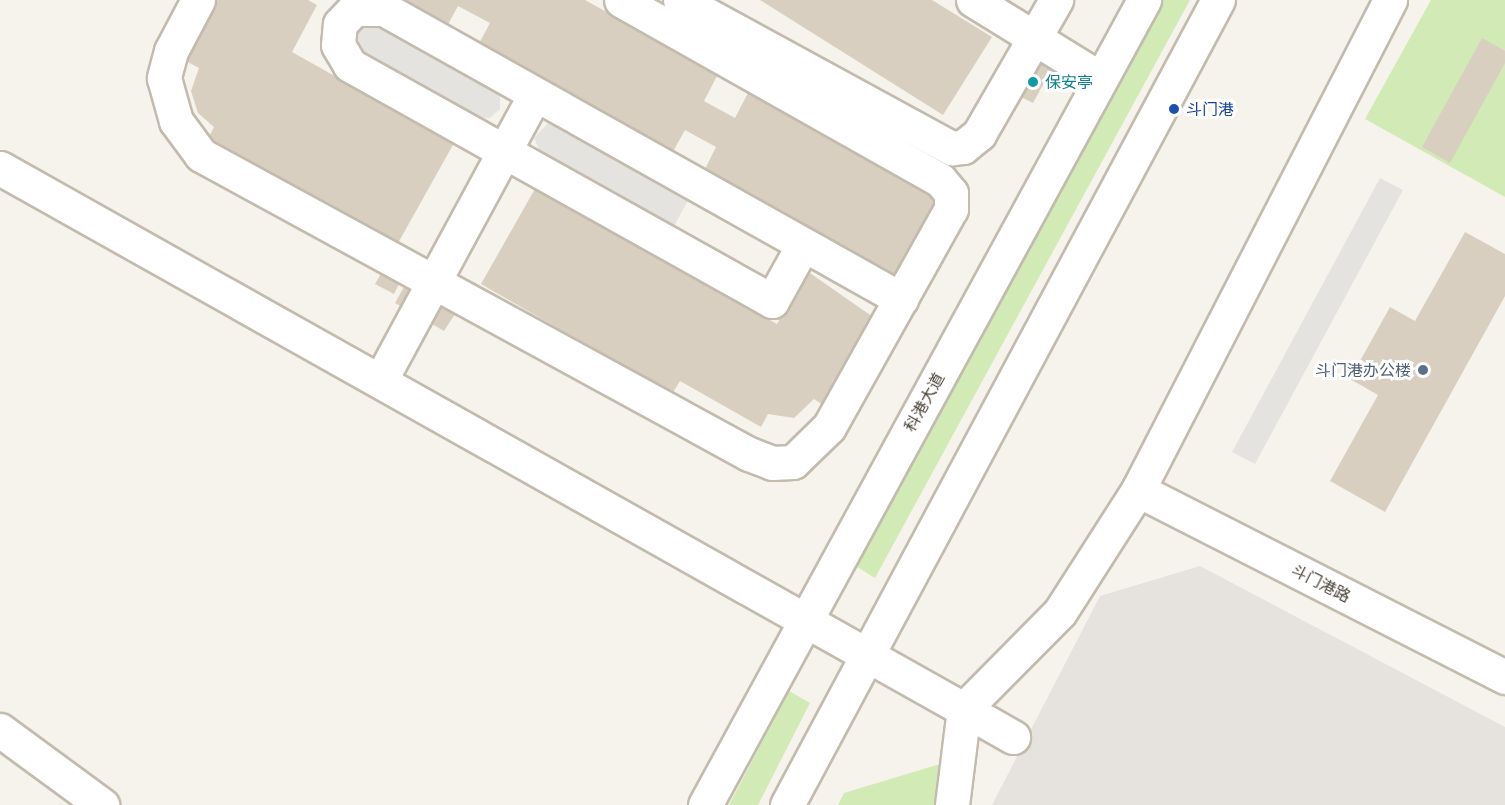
<!DOCTYPE html>
<meta charset="utf-8">
<style>
body{margin:0}
#map{position:relative;width:1505px;height:805px;overflow:hidden;background:#f6f3ec;font-family:"Open Sans","Noto Sans SC",sans-serif}
div>[style]{position:absolute}
.industrial>*{inset:0;background:#e6e2dd}
.green>*{inset:0;background:#d2eab5}
.parking>*{inset:0;background:#e5e3e0}
.building>*{inset:0;background:#d8cfc1}
.roads{filter:drop-shadow(2px 0 #c2bbae) drop-shadow(-2px 0 #c2bbae) drop-shadow(0 2px #c2bbae) drop-shadow(0 -2px #c2bbae)}
.minor>*{height:33px;margin:-16.5px;padding:0 16.5px;transform-origin:16.5px;border-radius:16.5px;background:#fff}
.dots>*{width:16px;height:16px;translate:-50% -50%;box-sizing:border-box;border:3px solid #fff;border-radius:50%}
span{translate:-50% -50%;white-space:nowrap;text-align:center;line-height:1.15;-webkit-text-stroke:6px #fff;paint-order:stroke}
.culture-label{font-size:16px;color:#0d838f}
.left{translate:0 -50%;text-align:left}
.transit-label{font-size:16px;color:#164399}
.service-label{font-size:16px;color:#4e5e75}
.right{translate:-100% -50%;text-align:right}
.street-label{font-size:16px;color:#4b4439}
</style>
<div id="map">
<div class="industrial">
<div style="clip-path:polygon(1200px 566px,1505px 727px,1505px 805px,992px 805px,1100px 596px)"></div>
</div>
<div class="green">
<div style="clip-path:polygon(1162px 0,1190px 0,875px 578px,854px 565px)"></div>
<div style="clip-path:polygon(1431px 0,1505px 0,1505px 197px,1365px 119px)"></div>
<div style="clip-path:polygon(789px 691px,810px 703px,758px 805px,729px 805px)"></div>
<div style="clip-path:polygon(940px 764px,934px 805px,838px 805px,844px 793px)"></div>
</div>
<div class="parking">
<div style="clip-path:polygon(367px 17px,500px 89px,500px 109px,490px 118px,477px 118px,359px 53px,353px 28px)"></div>
<div style="clip-path:polygon(550px 121px,691px 195px,672px 230px,542px 156px,534px 138px)"></div>
<div style="clip-path:polygon(1380px 178px,1403px 190px,1255px 464px,1232px 452px)"></div>
</div>
<div class="building">
<div style="clip-path:polygon(215px 0,308px 0,317px 5px,292px 52px,454px 143px,397px 245px,208px 139px,214px 127px,198px 113px,191px 91px,199px 68px,182px 59px)"></div>
<div style="clip-path:polygon(390px 0,585px 0,718px 74px,704px 101px,735px 118px,749px 91px,942px 198px,895px 283px,702px 175px,716px 147px,685px 130px,670px 157px,476px 49px,490px 23px,458px 6px,445px 30px)"></div>
<div style="clip-path:polygon(760px 0,932px 0,992px 37px,943px 115px)"></div>
<div style="clip-path:polygon(1050px 29px,1068px 39px,1033px 103px,1015px 94px)"></div>
<div style="clip-path:polygon(1482px 38px,1505px 51px,1505px 63px,1450px 163px,1422px 147px)"></div>
<div style="clip-path:polygon(536px 187px,777px 324px,807px 271px,873px 317px,823px 405px,814px 399px,794px 418px,768px 414px,761px 427px,680px 381px,672px 394px,481px 284px)"></div>
<div style="clip-path:polygon(1465px 232px,1505px 254px,1505px 296px,1385px 512px,1330px 481px,1378px 395px,1350px 379px,1390px 307px,1415px 321px)"></div>
<div style="clip-path:polygon(382px 272px,400px 282px,394px 294px,375px 284px)"></div>
<div style="clip-path:polygon(405px 285px,455px 314px,444px 331px,395px 303px)"></div>
</div>
<div class="roads">
<div class="minor">
<div style="left:198px;top:0;width:58px;rotate:117.9deg"></div>
<div style="left:171px;top:51px;width:28px;rotate:105deg"></div>
<div style="left:164px;top:78px;width:45px;rotate:74.4deg"></div>
<div style="left:176px;top:121px;width:42px;rotate:53.7deg"></div>
<div style="left:201px;top:155px;width:624px;rotate:28.62deg"></div>
<div style="left:749px;top:454px;width:25px;rotate:21deg"></div>
<div style="left:772px;top:463px;width:21px;rotate:-3deg"></div>
<div style="left:793px;top:462px;width:50px;rotate:-44.2deg"></div>
<div style="left:829px;top:427px;width:250px;rotate:-60.8deg"></div>
<div style="left:951px;top:209px;width:16px;rotate:-90deg"></div>
<div style="left:951px;top:193px;width:17px;rotate:-130deg"></div>
<div style="left:940px;top:180px;width:366px;rotate:-150.6deg"></div>
<div style="left:680px;top:0;width:310px;rotate:28.6deg"></div>
<div style="left:952px;top:148px;width:11px;rotate:-5deg"></div>
<div style="left:963px;top:147px;width:21px;rotate:-39deg"></div>
<div style="left:979px;top:134px;width:155px;rotate:-60.1deg"></div>
<div style="left:973px;top:0;width:150px;rotate:31.7deg"></div>
<div style="left:0;top:168px;width:1162px;rotate:29.32deg"></div>
<div style="left:803px;top:245px;width:64px;rotate:119deg"></div>
<div style="left:772px;top:301px;width:484px;rotate:-150.8deg"></div>
<div style="left:350px;top:65px;width:23px;rotate:-121deg"></div>
<div style="left:338px;top:45px;width:21px;rotate:-85deg"></div>
<div style="left:340px;top:24px;width:21px;rotate:-47deg"></div>
<div style="left:354px;top:9px;width:30px"></div>
<div style="left:384px;top:9px;width:593px;rotate:29.29deg"></div>
<div style="left:380px;top:381px;width:326px;rotate:-61.6deg"></div>
<div style="left:1138px;top:490px;width:412px;rotate:27deg"></div>
<div style="left:0;top:730px;width:127px;rotate:36.3deg"></div>
<div style="left:705px;top:805px;width:917px;rotate:-61.39deg"></div>
<div style="left:787px;top:805px;width:913px;rotate:-61.84deg"></div>
<div style="left:952px;top:805px;width:97px;rotate:-82.9deg"></div>
<div style="left:964px;top:709px;width:136px;rotate:-45.3deg"></div>
<div style="left:1060px;top:612px;width:145px;rotate:-57.4deg"></div>
<div style="left:1138px;top:490px;width:551px;rotate:-62.78deg"></div>
</div>
</div>
<div class="dots">
<div style="left:1033px;top:82px;background:#0f9aa8"></div>
<div style="left:1174px;top:109px;background:#1a4fb4"></div>
<div style="left:1423px;top:370px;background:#5c6f8a"></div>
</div>
<div class="culture-label">
<span class="left" style="left:1045px;top:82px">保安亭</span>
</div>
<div class="transit-label">
<span class="left" style="left:1186px;top:109px">斗门港</span>
</div>
<div class="service-label">
<span class="right" style="left:1411px;top:370px">斗门港办公楼</span>
</div>
<div class="street-label">
<span style="left:924px;top:402px;rotate:-61deg">科港大道</span>
<span style="left:1321px;top:583px;rotate:27deg">斗门港路</span>
</div>
</div>
